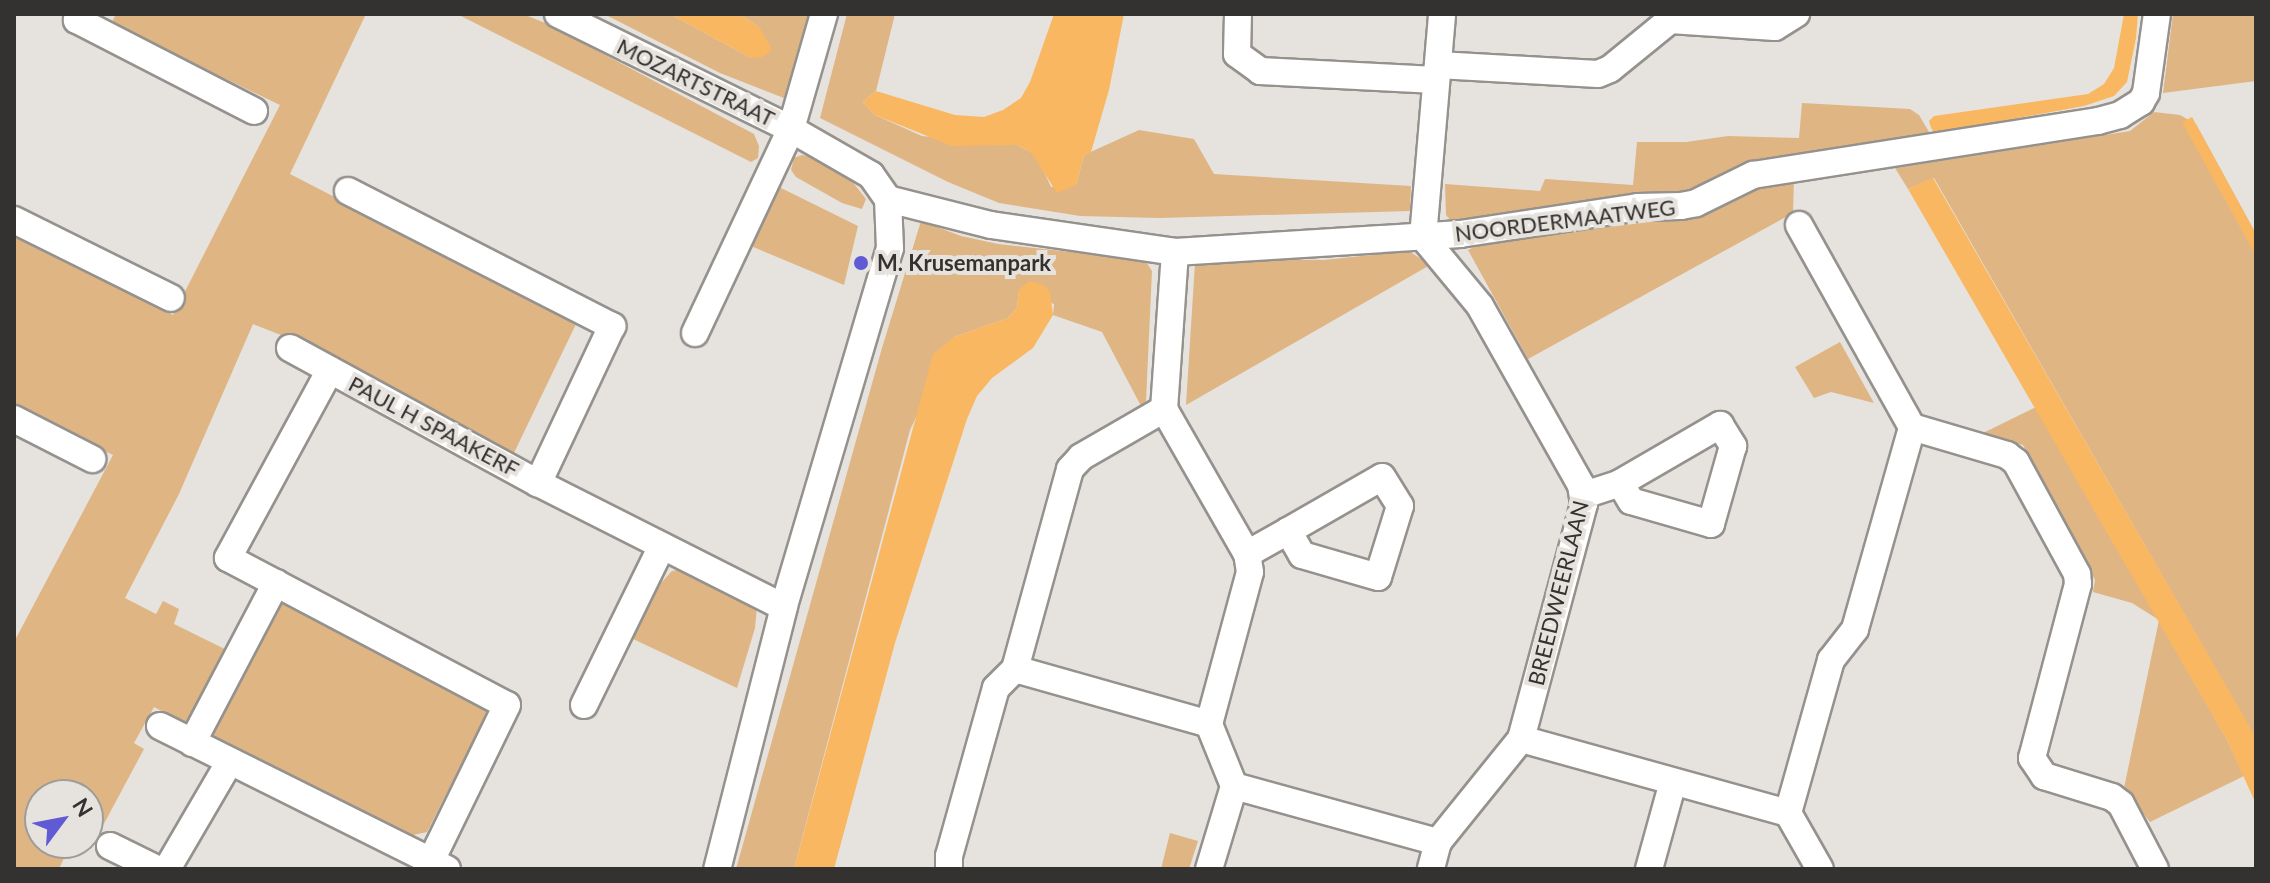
<!DOCTYPE html>
<style>
body{margin:0}
#map{position:relative;width:2270px;height:883px;overflow:hidden;background:#e6e2de;font-family:Lato,sans-serif}
div>[style]{position:absolute}
.green>*{inset:0;background:#dfb584}
.water>*{inset:0;background:#fab761}
.roads{filter:drop-shadow(2px 0 #95928e) drop-shadow(-2px 0 #95928e) drop-shadow(0 2px #95928e) drop-shadow(0 -2px #95928e)}
.minor>*{height:26px;margin:-13px;padding:0 13px;transform-origin:13px;border-radius:13px;background:#fff}
.dots>*{width:22px;height:22px;translate:-50% -50%;box-sizing:border-box;border:4px solid #e6e2de;border-radius:50%}
span{translate:-50% -50%;white-space:nowrap;text-align:center;line-height:1.15;-webkit-text-stroke:8px #e6e2de;paint-order:stroke}
.street-label{font-size:22px;color:#343231}
.poi-label{font-size:22px;color:#343231;font-weight:700}
.left{translate:0 -50%;text-align:left}
.frame{position:absolute;inset:0;border:16px solid #343231;pointer-events:none}
.north{position:absolute;left:24px;top:779px;width:80px;height:80px;box-sizing:border-box;background:#e6e2de;border:2px solid #9f9c99;border-radius:50%;rotate:58deg;font-size:22px;font-weight:700;line-height:32px;text-align:center;color:#343231}
.north::after{content:'';display:block;margin:auto;width:28px;height:36px;background:#605bd4;clip-path:polygon(50% 0,100% 100%,50% 72%,0 100%)}
</style>
<div id="map">
<div class="green">
<div style="clip-path:polygon(116px 14px,366px 14px,290px 174px,577px 322px,512px 457px,314px 348px,253px 324px,179px 494px,125px 598px,156px 614px,163px 601px,179px 609px,174px 624px,245px 659px,258px 592px,472px 696px,488px 711px,427px 832px,404px 837px,385px 831px,154px 707px,134px 743px,144px 749px,99px 833px,88px 828px,88px 795px,40px 795px,40px 843px,71px 843px,59px 869px,14px 869px,14px 642px,113px 455px,14px 407px,14px 235px,173px 315px,280px 105px,114px 25px,112px 22px)"></div>
<div style="clip-path:polygon(457px 14px,523px 14px,545px 23px,754px 134px,759px 146px,758px 158px,751px 162px)"></div>
<div style="clip-path:polygon(604px 14px,670px 14px,751px 58px,759px 27px,739px 14px,813px 14px,789px 100px,720px 73px)"></div>
<div style="clip-path:polygon(847px 14px,895px 14px,876px 91px,863px 102px,875px 115px,922px 136px,1017px 145px,1031px 152px,1040px 163px,1051px 187px,1076px 185px,1084px 155px,1139px 130px,1194px 139px,1214px 174px,1411px 186px,1410px 211px,1159px 218px,1080px 216px,999px 203px,948px 182px,820px 118px)"></div>
<div style="clip-path:polygon(2173px 14px,2256px 14px,2256px 81px,2163px 93px)"></div>
<div style="clip-path:polygon(1802px 103px,1910px 109px,1919px 115px,1932px 137px,1744px 168px,1675px 194px,1584px 201px,1478px 222px,1452px 222px,1446px 215px,1445px 184px,1540px 191px,1545px 179px,1633px 185px,1637px 142px,1686px 142px,1728px 136px,1799px 138px)"></div>
<div style="clip-path:polygon(2154px 112px,2180px 115px,2196px 124px,2256px 234px,2256px 739px,1934px 178px,1908px 189px,1895px 168px,2130px 131px)"></div>
<div style="clip-path:polygon(802px 155px,820px 159px,851px 180px,866px 199px,862px 209px,842px 203px,796px 177px,791px 170px,794px 158px)"></div>
<div style="clip-path:polygon(1794px 179px,1793px 213px,1528px 359px,1468px 250px,1480px 244px,1589px 224px,1641px 222px,1690px 214px,1762px 182px)"></div>
<div style="clip-path:polygon(775px 185px,858px 226px,844px 285px,746px 244px)"></div>
<div style="clip-path:polygon(921px 221px,961px 236px,998px 244px,1145px 260px,1152px 271px,1146px 401px,1141px 406px,1102px 332px,1053px 315px,1054px 304px,1019px 290px,1017px 308px,1008px 318px,954px 337px,910px 430px,794px 869px,736px 869px,882px 348px)"></div>
<div style="clip-path:polygon(1409px 251px,1430px 265px,1186px 405px,1195px 263px,1207px 259px,1324px 260px)"></div>
<div style="clip-path:polygon(1840px 342px,1874px 403px,1831px 392px,1814px 398px,1795px 367px)"></div>
<div style="clip-path:polygon(2036px 407px,2064px 454px,2159px 620px,2227px 740px,2244px 776px,2150px 822px,2124px 788px,2159px 620px,2132px 603px,2093px 592px,2095px 580px,2023px 445px,1979px 435px)"></div>
<div style="clip-path:polygon(682px 569px,757px 606px,755px 628px,737px 688px,631px 638px,661px 583px,672px 571px)"></div>
<div style="clip-path:polygon(1170px 833px,1198px 841px,1189px 869px,1161px 869px)"></div>
</div>
<div class="water">
<div style="clip-path:polygon(670px 14px,739px 14px,759px 27px,772px 49px,763px 57px,751px 58px)"></div>
<div style="clip-path:polygon(1054px 14px,1124px 14px,1109px 90px,1091px 152px,1084px 155px,1076px 185px,1057px 193px,1031px 152px,1017px 145px,952px 146px,875px 115px,863px 102px,876px 91px,955px 115px,984px 117px,1003px 110px,1021px 98px,1030px 82px)"></div>
<div style="clip-path:polygon(2124px 14px,2138px 14px,2136px 38px,2127px 82px,2114px 96px,2084px 106px,1941px 132px,1934px 132px,1931px 128px,1929px 121px,1934px 116px,2088px 94px,2104px 84px,2114px 68px)"></div>
<div style="clip-path:polygon(2192px 117px,2256px 234px,2256px 256px,2182px 122px)"></div>
<div style="clip-path:polygon(1933px 178px,2251px 729px,2256px 739px,2256px 804px,2227px 740px,1908px 189px)"></div>
<div style="clip-path:polygon(1029px 281px,1044px 285px,1050px 292px,1053px 315px,1033px 348px,992px 378px,977px 396px,967px 419px,895px 643px,834px 869px,794px 869px,933px 354px,954px 337px,1008px 318px,1017px 308px,1019px 290px)"></div>
</div>
<div class="roads">
<div class="minor">
<div style="left:80px;top:14px;width:7px;rotate:117deg"></div>
<div style="left:77px;top:20px;width:199px;rotate:27.2deg"></div>
<div style="left:558px;top:14px;width:260px;rotate:26.3deg"></div>
<div style="left:791px;top:129px;width:92px;rotate:29.9deg"></div>
<div style="left:871px;top:175px;width:29px;rotate:55deg"></div>
<div style="left:888px;top:199px;width:49px;rotate:87.7deg"></div>
<div style="left:890px;top:248px;width:374px;rotate:106.5deg"></div>
<div style="left:784px;top:607px;width:270px;rotate:104.3deg"></div>
<div style="left:1238px;top:14px;width:40px;rotate:91.4deg"></div>
<div style="left:1237px;top:54px;width:29px;rotate:36deg"></div>
<div style="left:1260px;top:71px;width:176px;rotate:2.9deg"></div>
<div style="left:1438px;top:65px;width:160px;rotate:3.2deg"></div>
<div style="left:1598px;top:74px;width:13px;rotate:-23deg"></div>
<div style="left:1610px;top:69px;width:77px;rotate:-39.2deg"></div>
<div style="left:1670px;top:20px;width:105px;rotate:3.8deg"></div>
<div style="left:1775px;top:27px;width:25px;rotate:-32deg"></div>
<div style="left:348px;top:191px;width:297px;rotate:27.1deg"></div>
<div style="left:612px;top:326px;width:174px;rotate:115.2deg"></div>
<div style="left:538px;top:483px;width:275px;rotate:26.8deg"></div>
<div style="left:888px;top:199px;width:106px;rotate:14.2deg"></div>
<div style="left:991px;top:225px;width:186px;rotate:8.3deg"></div>
<div style="left:1175px;top:252px;width:286px;rotate:-3.6deg"></div>
<div style="left:1460px;top:234px;width:180px;rotate:-8.6deg"></div>
<div style="left:1638px;top:207px;width:43px;rotate:-1.3deg"></div>
<div style="left:1681px;top:206px;width:15px;rotate:-11deg"></div>
<div style="left:1696px;top:203px;width:64px;rotate:-26.2deg"></div>
<div style="left:1753px;top:175px;width:349px;rotate:-8.9deg"></div>
<div style="left:2098px;top:121px;width:23px;rotate:-15deg"></div>
<div style="left:2120px;top:115px;width:25px;rotate:-32deg"></div>
<div style="left:2141px;top:102px;width:10px;rotate:-61deg"></div>
<div style="left:2146px;top:93px;width:80px;rotate:-82.1deg"></div>
<div style="left:14px;top:220px;width:175px;rotate:26.4deg"></div>
<div style="left:1799px;top:225px;width:231px;rotate:60.8deg"></div>
<div style="left:1912px;top:427px;width:99px;rotate:16.4deg"></div>
<div style="left:2007px;top:455px;width:11px;rotate:38deg"></div>
<div style="left:2016px;top:462px;width:128px;rotate:61.4deg"></div>
<div style="left:2077px;top:574px;width:10px;rotate:84deg"></div>
<div style="left:2078px;top:584px;width:180px;rotate:104.8deg"></div>
<div style="left:2032px;top:758px;width:22px;rotate:56deg"></div>
<div style="left:2044px;top:776px;width:71px;rotate:17.2deg"></div>
<div style="left:2112px;top:797px;width:11px;rotate:38deg"></div>
<div style="left:2121px;top:804px;width:73px;rotate:62.4deg"></div>
<div style="left:1423px;top:237px;width:89px;rotate:50.4deg"></div>
<div style="left:1480px;top:306px;width:206px;rotate:60.6deg"></div>
<div style="left:1581px;top:485px;width:19px;rotate:81deg"></div>
<div style="left:1584px;top:504px;width:243px;rotate:105deg"></div>
<div style="left:1521px;top:739px;width:132px;rotate:128.9deg"></div>
<div style="left:1438px;top:842px;width:28px;rotate:105deg"></div>
<div style="left:1423px;top:237px;width:224px;rotate:-85.1deg"></div>
<div style="left:1175px;top:252px;width:157px;rotate:94deg"></div>
<div style="left:1164px;top:409px;width:167px;rotate:60.2deg"></div>
<div style="left:695px;top:333px;width:225px;rotate:-64.8deg"></div>
<div style="left:791px;top:129px;width:120px;rotate:-74deg"></div>
<div style="left:290px;top:348px;width:282px;rotate:28.6deg"></div>
<div style="left:330px;top:370px;width:214px;rotate:118.5deg"></div>
<div style="left:228px;top:558px;width:315px;rotate:27.8deg"></div>
<div style="left:507px;top:705px;width:174px;rotate:116deg"></div>
<div style="left:431px;top:861px;width:18px;rotate:27deg"></div>
<div style="left:14px;top:419px;width:88px;rotate:27.1deg"></div>
<div style="left:1382px;top:477px;width:34px;rotate:58deg"></div>
<div style="left:1400px;top:506px;width:74px;rotate:107.2deg"></div>
<div style="left:1378px;top:577px;width:79px;rotate:-163.9deg"></div>
<div style="left:1302px;top:555px;width:28px;rotate:-120deg"></div>
<div style="left:1288px;top:531px;width:108px;rotate:-29.9deg"></div>
<div style="left:1584px;top:495px;width:38px;rotate:-18deg"></div>
<div style="left:1620px;top:483px;width:116px;rotate:-30.1deg"></div>
<div style="left:1720px;top:425px;width:25px;rotate:58deg"></div>
<div style="left:1733px;top:446px;width:81px;rotate:105.8deg"></div>
<div style="left:1711px;top:524px;width:83px;rotate:-164deg"></div>
<div style="left:1631px;top:501px;width:21px;rotate:-121deg"></div>
<div style="left:1015px;top:669px;width:202px;rotate:15.8deg"></div>
<div style="left:584px;top:705px;width:177px;rotate:-63.9deg"></div>
<div style="left:160px;top:726px;width:303px;rotate:26.5deg"></div>
<div style="left:1521px;top:739px;width:277px;rotate:15.5deg"></div>
<div style="left:1788px;top:813px;width:64px;rotate:60.3deg"></div>
<div style="left:192px;top:743px;width:181px;rotate:-62.3deg"></div>
<div style="left:1234px;top:786px;width:212px;rotate:15.4deg"></div>
<div style="left:1788px;top:813px;width:159px;rotate:-74.3deg"></div>
<div style="left:1831px;top:660px;width:39px;rotate:-52deg"></div>
<div style="left:1855px;top:629px;width:210px;rotate:-74.2deg"></div>
<div style="left:110px;top:846px;width:52px;rotate:26.1deg"></div>
<div style="left:167px;top:869px;width:123px;rotate:-59.7deg"></div>
<div style="left:949px;top:869px;width:13px;rotate:-90deg"></div>
<div style="left:949px;top:856px;width:174px;rotate:-74.4deg"></div>
<div style="left:996px;top:688px;width:27px;rotate:-45deg"></div>
<div style="left:1015px;top:669px;width:207px;rotate:-74.6deg"></div>
<div style="left:1070px;top:469px;width:16px;rotate:-47deg"></div>
<div style="left:1081px;top:457px;width:96px;rotate:-30deg"></div>
<div style="left:1209px;top:869px;width:87px;rotate:-73.2deg"></div>
<div style="left:1234px;top:786px;width:67px;rotate:-112deg"></div>
<div style="left:1209px;top:724px;width:157px;rotate:-74.9deg"></div>
<div style="left:1250px;top:572px;width:18px;rotate:-99deg"></div>
<div style="left:1247px;top:554px;width:47px;rotate:-29.3deg"></div>
<div style="left:1649px;top:869px;width:90px;rotate:-74.6deg"></div>
</div>
</div>
<div class="dots">
<div style="left:861px;top:263px;background:#605bd4"></div>
</div>
<div class="street-label">
<span style="left:696px;top:82px;rotate:26deg">MOZARTSTRAAT</span>
<span style="left:1565px;top:220px;rotate:-7deg">NOORDERMAATWEG</span>
<span style="left:434px;top:426px;rotate:28deg">PAUL H SPAAKERF</span>
<span style="left:1558px;top:593px;rotate:-76deg">BREEDWEERLAAN</span>
</div>
<div class="poi-label">
<span class="left" style="left:877px;top:263px">M. Krusemanpark</span>
</div>
<div class="frame"></div>
<div class="north">N</div>
</div>
